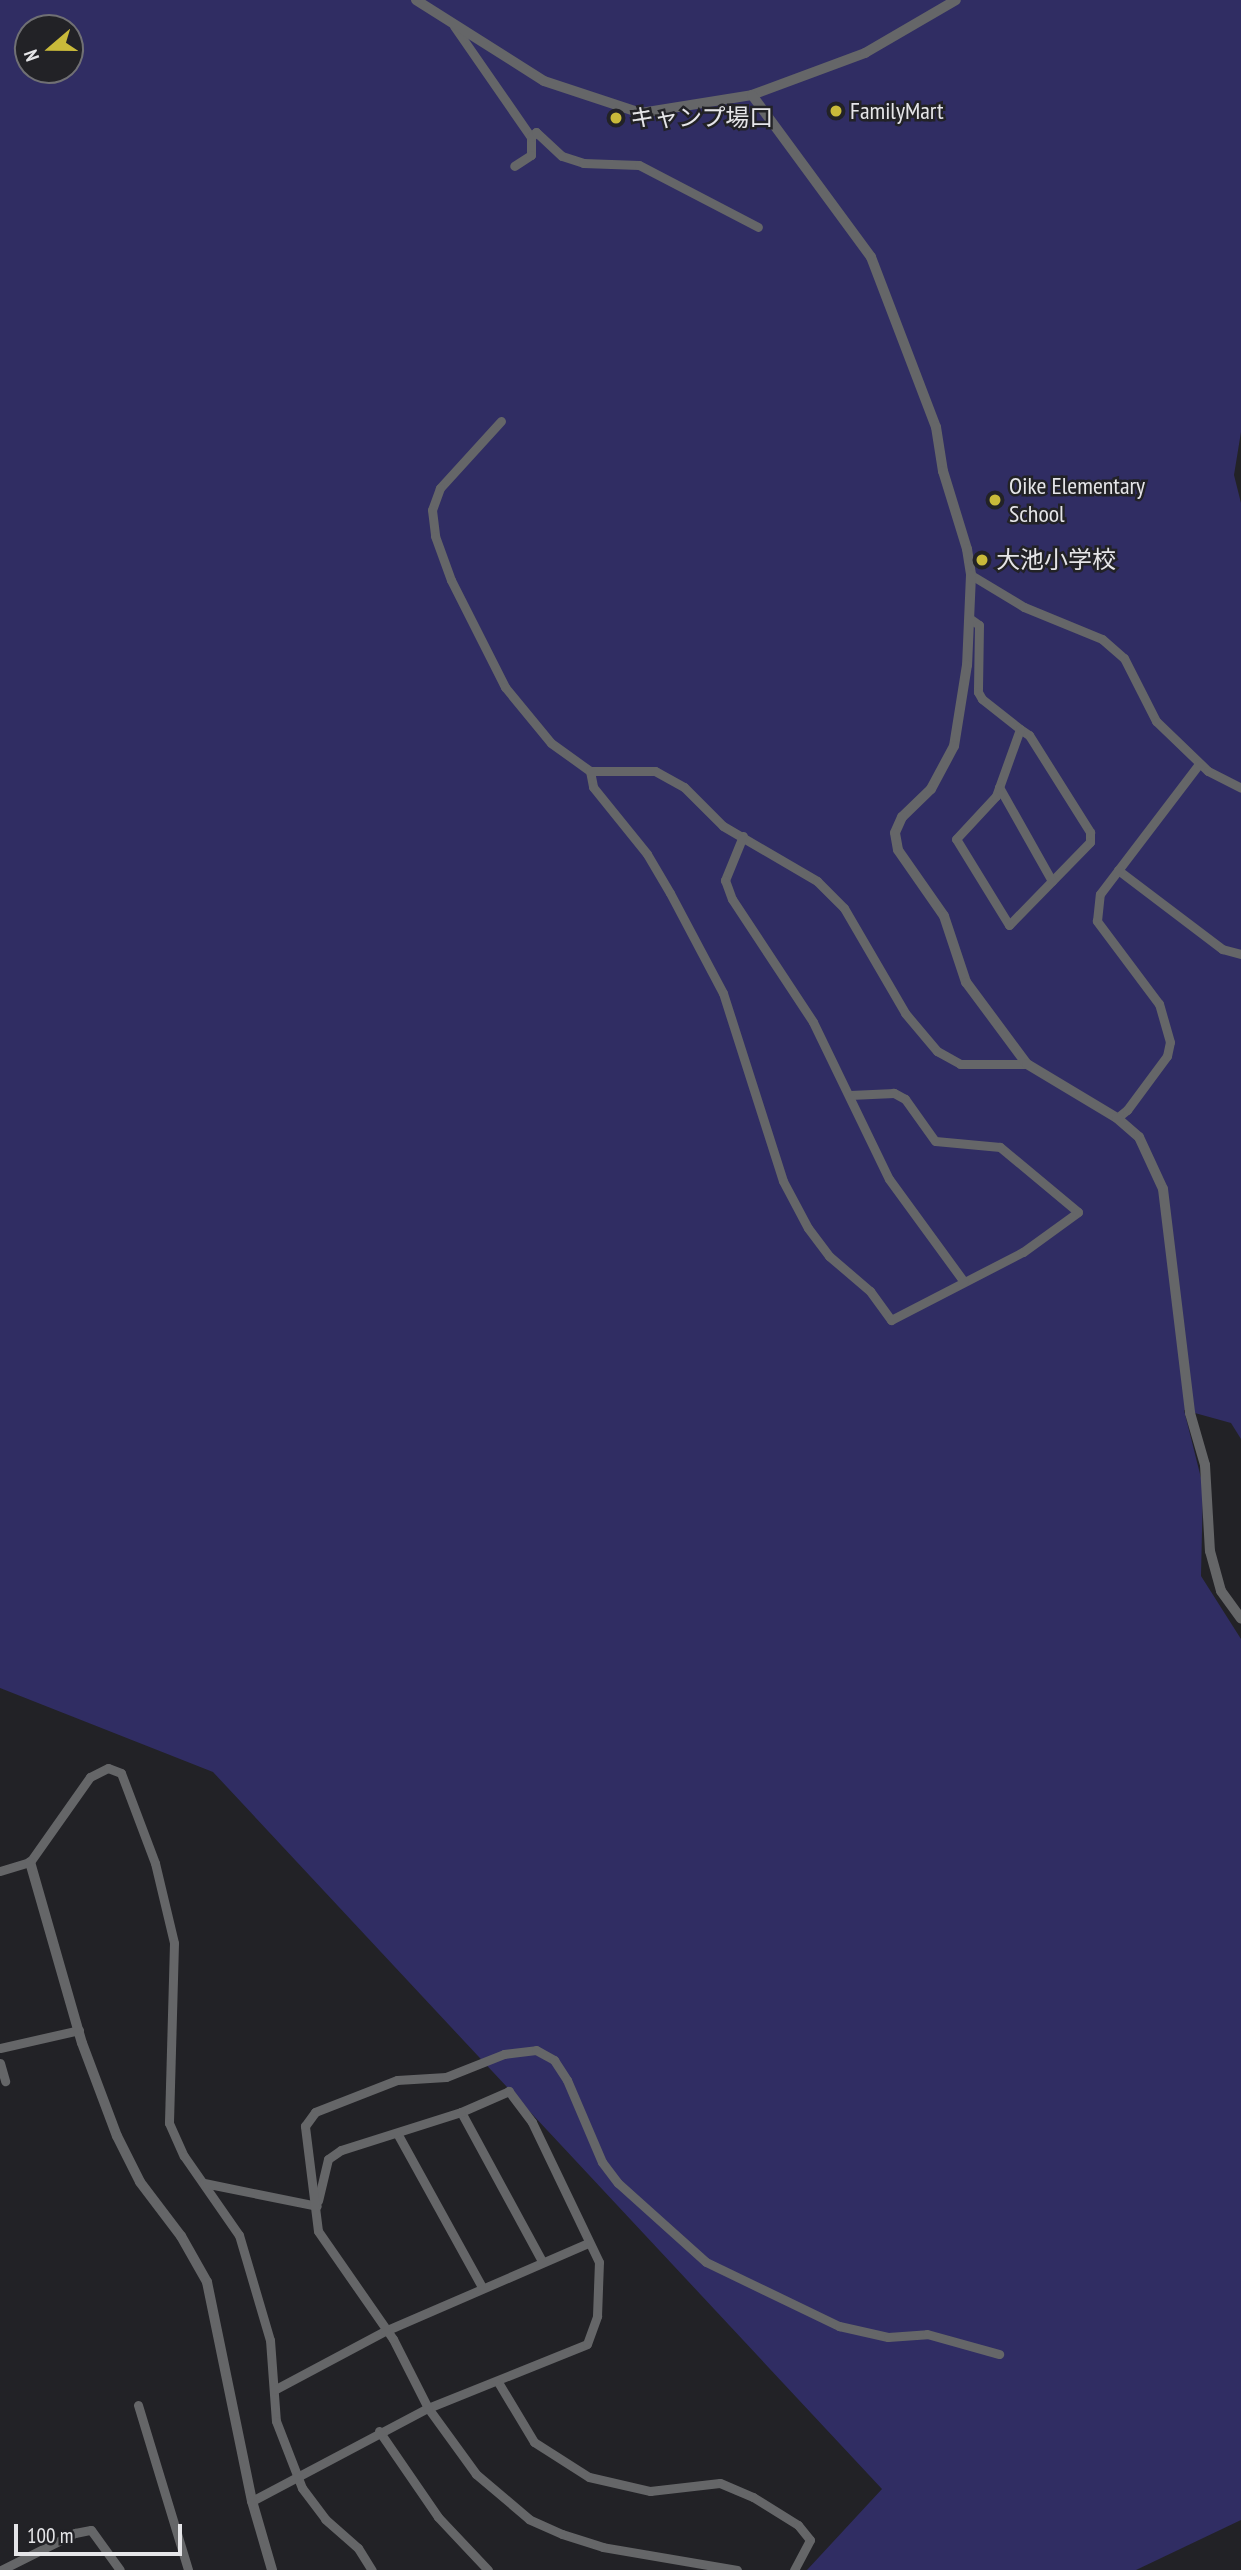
<!DOCTYPE html>
<meta charset="utf-8">
<style>
body{margin:0}
#map{position:relative;width:1241px;height:2570px;overflow:hidden;background:#222226;font-family:"PT Sans Narrow","Noto Sans JP",sans-serif}
div>[style]{position:absolute}
.green>*{inset:0;background:#302d63}
.minor>*{height:9px;margin:-4.5px;padding:0 4.5px;transform-origin:4.5px;border-radius:4.5px;background:#656668}
.tertiary>*{height:10px;margin:-5px;padding:0 5px;transform-origin:5px;border-radius:5px;background:#656668}
.dots>*{width:19px;height:19px;translate:-50% -50%;box-sizing:border-box;border:4px solid #222226;border-radius:50%}
span{translate:-50% -50%;white-space:nowrap;text-align:center;line-height:1.15;-webkit-text-stroke:5px #222226;paint-order:stroke}
.poi-label{font-size:24px;color:#e5e5e8}
.left{translate:0 -50%;text-align:left}
.north{position:absolute;left:14px;top:14px;width:70px;height:70px;box-sizing:border-box;background:#222226;border:2px solid #707074;border-radius:50%;rotate:250deg;font-size:19px;font-weight:700;line-height:28px;text-align:center;color:#e5e5e8}
.north::after{content:'';display:block;margin:auto;width:24px;height:32px;background:#c9ba3a;clip-path:polygon(50% 0,100% 100%,50% 72%,0 100%)}
.scale{position:absolute;left:14px;top:2524px;width:168px;height:32px;box-sizing:border-box;border:4px solid #e5e5e8;border-top:0;padding-left:9px;font-size:21px;line-height:24px;white-space:nowrap;color:#e5e5e8;-webkit-text-stroke:5px #222226;paint-order:stroke}
</style>
<div id="map">
<div class="green">
<div style="clip-path:polygon(evenodd,0 0,1241px 0,1241px 432px,1234px 475px,1241px 503px,1241px 1439px,1231px 1423px,1184px 1410px,1203px 1486px,1201px 1576px,1241px 1639px,1241px 2520px,1136px 2570px,807px 2570px,882px 2489px,213px 1772px,0 1688px,0 0,28px 28px,70px 28px,70px 70px,28px 70px,28px 28px)"></div>
</div>
<div class="minor">
<div style="left:454px;top:26px;width:135px;rotate:55.3deg"></div>
<div style="left:531px;top:137px;width:18px;rotate:90deg"></div>
<div style="left:531px;top:155px;width:20px;rotate:147deg"></div>
<div style="left:531px;top:137px;width:7px;rotate:-45deg"></div>
<div style="left:536px;top:132px;width:35px;rotate:43deg"></div>
<div style="left:562px;top:156px;width:22px;rotate:18deg"></div>
<div style="left:583px;top:163px;width:56px;rotate:2deg"></div>
<div style="left:639px;top:165px;width:134px;rotate:27.5deg"></div>
<div style="left:501px;top:421px;width:91px;rotate:132.3deg"></div>
<div style="left:440px;top:488px;width:23px;rotate:110deg"></div>
<div style="left:432px;top:510px;width:26px;rotate:83deg"></div>
<div style="left:435px;top:536px;width:47px;rotate:70deg"></div>
<div style="left:451px;top:580px;width:120px;rotate:63.2deg"></div>
<div style="left:505px;top:687px;width:72px;rotate:50.6deg"></div>
<div style="left:551px;top:743px;width:48px;rotate:35.7deg"></div>
<div style="left:590px;top:771px;width:16px;rotate:79deg"></div>
<div style="left:593px;top:787px;width:86px;rotate:51.1deg"></div>
<div style="left:647px;top:854px;width:45px;rotate:59.5deg"></div>
<div style="left:670px;top:893px;width:113px;rotate:62.1deg"></div>
<div style="left:723px;top:993px;width:197px;rotate:72.3deg"></div>
<div style="left:783px;top:1181px;width:53px;rotate:62deg"></div>
<div style="left:808px;top:1228px;width:35px;rotate:53deg"></div>
<div style="left:829px;top:1256px;width:54px;rotate:40.5deg"></div>
<div style="left:870px;top:1291px;width:36px;rotate:54deg"></div>
<div style="left:891px;top:1320px;width:148px;rotate:-27.3deg"></div>
<div style="left:1023px;top:1252px;width:68px;rotate:-36deg"></div>
<div style="left:1078px;top:1212px;width:102px;rotate:-140.2deg"></div>
<div style="left:1000px;top:1147px;width:65px;rotate:-174.7deg"></div>
<div style="left:935px;top:1141px;width:52px;rotate:-125.5deg"></div>
<div style="left:905px;top:1099px;width:13px;rotate:-151deg"></div>
<div style="left:894px;top:1093px;width:44px;rotate:177.4deg"></div>
<div style="left:971px;top:575px;width:62px;rotate:31.1deg"></div>
<div style="left:1024px;top:607px;width:84px;rotate:22.3deg"></div>
<div style="left:1102px;top:639px;width:29px;rotate:41deg"></div>
<div style="left:1124px;top:658px;width:71px;rotate:63.1deg"></div>
<div style="left:1156px;top:721px;width:72px;rotate:43.9deg"></div>
<div style="left:1208px;top:771px;width:37px;rotate:27deg"></div>
<div style="left:969px;top:618px;width:12px;rotate:35deg"></div>
<div style="left:979px;top:625px;width:67px;rotate:90.9deg"></div>
<div style="left:978px;top:692px;width:8px;rotate:60deg"></div>
<div style="left:982px;top:699px;width:48px;rotate:38.3deg"></div>
<div style="left:1020px;top:729px;width:11px;rotate:34deg"></div>
<div style="left:1029px;top:735px;width:115px;rotate:57.8deg"></div>
<div style="left:1090px;top:832px;width:10px;rotate:90deg"></div>
<div style="left:1090px;top:842px;width:116px;rotate:134.3deg"></div>
<div style="left:1009px;top:925px;width:101px;rotate:-121.6deg"></div>
<div style="left:956px;top:839px;width:59px;rotate:-47.1deg"></div>
<div style="left:996px;top:796px;width:71px;rotate:-70.3deg"></div>
<div style="left:590px;top:771px;width:65px"></div>
<div style="left:655px;top:771px;width:33px;rotate:29deg"></div>
<div style="left:684px;top:787px;width:55px;rotate:45deg"></div>
<div style="left:723px;top:826px;width:109px;rotate:30.3deg"></div>
<div style="left:817px;top:881px;width:38px;rotate:45deg"></div>
<div style="left:844px;top:908px;width:121px;rotate:59.8deg"></div>
<div style="left:905px;top:1013px;width:50px;rotate:49.9deg"></div>
<div style="left:937px;top:1051px;width:26px;rotate:29deg"></div>
<div style="left:960px;top:1064px;width:67px"></div>
<div style="left:999px;top:787px;width:108px;rotate:60.6deg"></div>
<div style="left:743px;top:836px;width:48px;rotate:112.2deg"></div>
<div style="left:725px;top:880px;width:20px;rotate:70deg"></div>
<div style="left:732px;top:899px;width:147px;rotate:56.6deg"></div>
<div style="left:813px;top:1022px;width:174px;rotate:64.2deg"></div>
<div style="left:889px;top:1179px;width:127px;rotate:53.9deg"></div>
<div style="left:1118px;top:870px;width:131px;rotate:37.2deg"></div>
<div style="left:1222px;top:949px;width:20px;rotate:15deg"></div>
<div style="left:1117px;top:1118px;width:13px;rotate:-39deg"></div>
<div style="left:1127px;top:1110px;width:67px;rotate:-53.5deg"></div>
<div style="left:1167px;top:1056px;width:14px;rotate:-78deg"></div>
<div style="left:1170px;top:1042px;width:40px;rotate:-106deg"></div>
<div style="left:1159px;top:1004px;width:104px;rotate:-126.8deg"></div>
<div style="left:1097px;top:921px;width:27px;rotate:-84deg"></div>
<div style="left:1100px;top:894px;width:163px;rotate:-52.7deg"></div>
<div style="left:0;top:1871px;width:31px;rotate:-17deg"></div>
<div style="left:30px;top:1862px;width:104px;rotate:-54.8deg"></div>
<div style="left:90px;top:1777px;width:20px;rotate:-27deg"></div>
<div style="left:108px;top:1768px;width:14px;rotate:21deg"></div>
<div style="left:121px;top:1773px;width:96px;rotate:69.3deg"></div>
<div style="left:155px;top:1863px;width:82px;rotate:76.6deg"></div>
<div style="left:174px;top:1943px;width:180px;rotate:91.6deg"></div>
<div style="left:169px;top:2123px;width:36px;rotate:66deg"></div>
<div style="left:184px;top:2156px;width:96px;rotate:55.2deg"></div>
<div style="left:239px;top:2235px;width:109px;rotate:73.6deg"></div>
<div style="left:270px;top:2340px;width:81px;rotate:85.8deg"></div>
<div style="left:276px;top:2421px;width:72px;rotate:68.8deg"></div>
<div style="left:302px;top:2488px;width:39px;rotate:53deg"></div>
<div style="left:325px;top:2519px;width:44px;rotate:41.3deg"></div>
<div style="left:358px;top:2548px;width:26px;rotate:58deg"></div>
<div style="left:0;top:2048px;width:81px;rotate:-12.8deg"></div>
<div style="left:0;top:2063px;width:19px;rotate:74deg"></div>
<div style="left:461px;top:2112px;width:170px;rotate:61.5deg"></div>
<div style="left:397px;top:2133px;width:176px;rotate:61.1deg"></div>
<div style="left:204px;top:2183px;width:115px;rotate:11.5deg"></div>
<div style="left:498px;top:2382px;width:70px;rotate:59deg"></div>
<div style="left:534px;top:2442px;width:65px;rotate:32.5deg"></div>
<div style="left:589px;top:2477px;width:63px;rotate:12.9deg"></div>
<div style="left:650px;top:2491px;width:70px;rotate:-6.5deg"></div>
<div style="left:720px;top:2483px;width:36px;rotate:23deg"></div>
<div style="left:753px;top:2497px;width:53px;rotate:31.9deg"></div>
<div style="left:798px;top:2525px;width:19px;rotate:51deg"></div>
<div style="left:810px;top:2540px;width:34px;rotate:118deg"></div>
<div style="left:274px;top:2390px;width:126px;rotate:-28deg"></div>
<div style="left:385px;top:2331px;width:221px;rotate:-23.4deg"></div>
<div style="left:138px;top:2405px;width:172px;rotate:73.1deg"></div>
<div style="left:379px;top:2431px;width:104px;rotate:55.5deg"></div>
<div style="left:438px;top:2517px;width:73px;rotate:46.7deg"></div>
<div style="left:252px;top:2501px;width:199px;rotate:-27.9deg"></div>
<div style="left:428px;top:2408px;width:171px;rotate:-21.9deg"></div>
<div style="left:587px;top:2344px;width:30px;rotate:-70deg"></div>
<div style="left:597px;top:2316px;width:54px;rotate:-87.9deg"></div>
<div style="left:599px;top:2262px;width:155px;rotate:-115.6deg"></div>
<div style="left:532px;top:2122px;width:39px;rotate:-127deg"></div>
<div style="left:509px;top:2091px;width:52px;rotate:156.4deg"></div>
<div style="left:461px;top:2112px;width:126px;rotate:162.4deg"></div>
<div style="left:341px;top:2150px;width:16px;rotate:145deg"></div>
<div style="left:328px;top:2159px;width:43px;rotate:103.4deg"></div>
<div style="left:1px;top:2570px;width:83px;rotate:-26.6deg"></div>
<div style="left:75px;top:2533px;width:16px;rotate:-11deg"></div>
<div style="left:91px;top:2530px;width:49px;rotate:54.1deg"></div>
<div style="left:737px;top:2570px;width:136px;rotate:-170.3deg"></div>
<div style="left:603px;top:2547px;width:43px;rotate:-162.4deg"></div>
<div style="left:562px;top:2534px;width:36px;rotate:-156deg"></div>
<div style="left:529px;top:2519px;width:70px;rotate:-139.7deg"></div>
<div style="left:476px;top:2474px;width:82px;rotate:-126deg"></div>
<div style="left:428px;top:2408px;width:77px;rotate:-116.9deg"></div>
<div style="left:393px;top:2339px;width:131px;rotate:-124.8deg"></div>
<div style="left:318px;top:2231px;width:106px;rotate:-97.1deg"></div>
<div style="left:305px;top:2126px;width:17px;rotate:-54deg"></div>
<div style="left:315px;top:2112px;width:88px;rotate:-21.3deg"></div>
<div style="left:397px;top:2080px;width:49px;rotate:-3.5deg"></div>
<div style="left:446px;top:2077px;width:62px;rotate:-21.6deg"></div>
<div style="left:504px;top:2054px;width:32px;rotate:-7deg"></div>
<div style="left:536px;top:2050px;width:21px;rotate:29deg"></div>
<div style="left:554px;top:2060px;width:24px;rotate:57deg"></div>
<div style="left:567px;top:2080px;width:89px;rotate:66.9deg"></div>
<div style="left:602px;top:2162px;width:26px;rotate:53deg"></div>
<div style="left:618px;top:2183px;width:118px;rotate:41.9deg"></div>
<div style="left:706px;top:2262px;width:148px;rotate:25.7deg"></div>
<div style="left:839px;top:2326px;width:50px;rotate:12.7deg"></div>
<div style="left:888px;top:2337px;width:39px;rotate:-4deg"></div>
<div style="left:927px;top:2334px;width:75px;rotate:15.5deg"></div>
</div>
<div class="tertiary">
<div style="left:416px;top:0;width:151px;rotate:32.3deg"></div>
<div style="left:544px;top:81px;width:102px;rotate:18.3deg"></div>
<div style="left:641px;top:113px;width:112px;rotate:-9.2deg"></div>
<div style="left:752px;top:95px;width:121px;rotate:-20.4deg"></div>
<div style="left:865px;top:53px;width:105px;rotate:-30.2deg"></div>
<div style="left:752px;top:95px;width:201px;rotate:53.7deg"></div>
<div style="left:871px;top:257px;width:182px;rotate:69.1deg"></div>
<div style="left:936px;top:427px;width:45px;rotate:81deg"></div>
<div style="left:943px;top:471px;width:82px;rotate:72.9deg"></div>
<div style="left:967px;top:549px;width:26px;rotate:81deg"></div>
<div style="left:971px;top:575px;width:90px;rotate:92.5deg"></div>
<div style="left:967px;top:665px;width:82px;rotate:99.1deg"></div>
<div style="left:954px;top:746px;width:49px;rotate:118.1deg"></div>
<div style="left:931px;top:789px;width:40px;rotate:136deg"></div>
<div style="left:902px;top:817px;width:17px;rotate:114deg"></div>
<div style="left:895px;top:833px;width:17px;rotate:80deg"></div>
<div style="left:898px;top:850px;width:80px;rotate:55.1deg"></div>
<div style="left:944px;top:916px;width:70px;rotate:71.6deg"></div>
<div style="left:966px;top:982px;width:102px;rotate:53.4deg"></div>
<div style="left:1027px;top:1064px;width:105px;rotate:31deg"></div>
<div style="left:1117px;top:1118px;width:29px;rotate:41deg"></div>
<div style="left:1139px;top:1137px;width:57px;rotate:65.2deg"></div>
<div style="left:1163px;top:1189px;width:226px;rotate:83.1deg"></div>
<div style="left:1190px;top:1413px;width:54px;rotate:73.9deg"></div>
<div style="left:1205px;top:1465px;width:86px;rotate:86.7deg"></div>
<div style="left:1210px;top:1551px;width:41px;rotate:74.6deg"></div>
<div style="left:1221px;top:1591px;width:34px;rotate:54deg"></div>
<div style="left:30px;top:1862px;width:188px;rotate:74deg"></div>
<div style="left:82px;top:2043px;width:99px;rotate:69.4deg"></div>
<div style="left:117px;top:2136px;width:51px;rotate:63.4deg"></div>
<div style="left:140px;top:2182px;width:68px;rotate:52.8deg"></div>
<div style="left:181px;top:2236px;width:53px;rotate:60.5deg"></div>
<div style="left:207px;top:2282px;width:224px;rotate:78.4deg"></div>
<div style="left:252px;top:2501px;width:72px;rotate:73.8deg"></div>
</div>
<div class="dots">
<div style="left:836px;top:111px;background:#c9ba3a"></div>
<div style="left:616px;top:118px;background:#c9ba3a"></div>
<div style="left:995px;top:500px;background:#c9ba3a"></div>
<div style="left:982px;top:560px;background:#c9ba3a"></div>
</div>
<div class="poi-label">
<span class="left" style="left:850px;top:111px">FamilyMart</span>
<span class="left" style="left:630px;top:118px">キャンプ場口</span>
<span class="left" style="left:1009px;top:500px">Oike Elementary<br>School</span>
<span class="left" style="left:996px;top:560px">大池小学校</span>
</div>
<div class="north">N</div>
<div class="scale">100 m</div>
</div>
